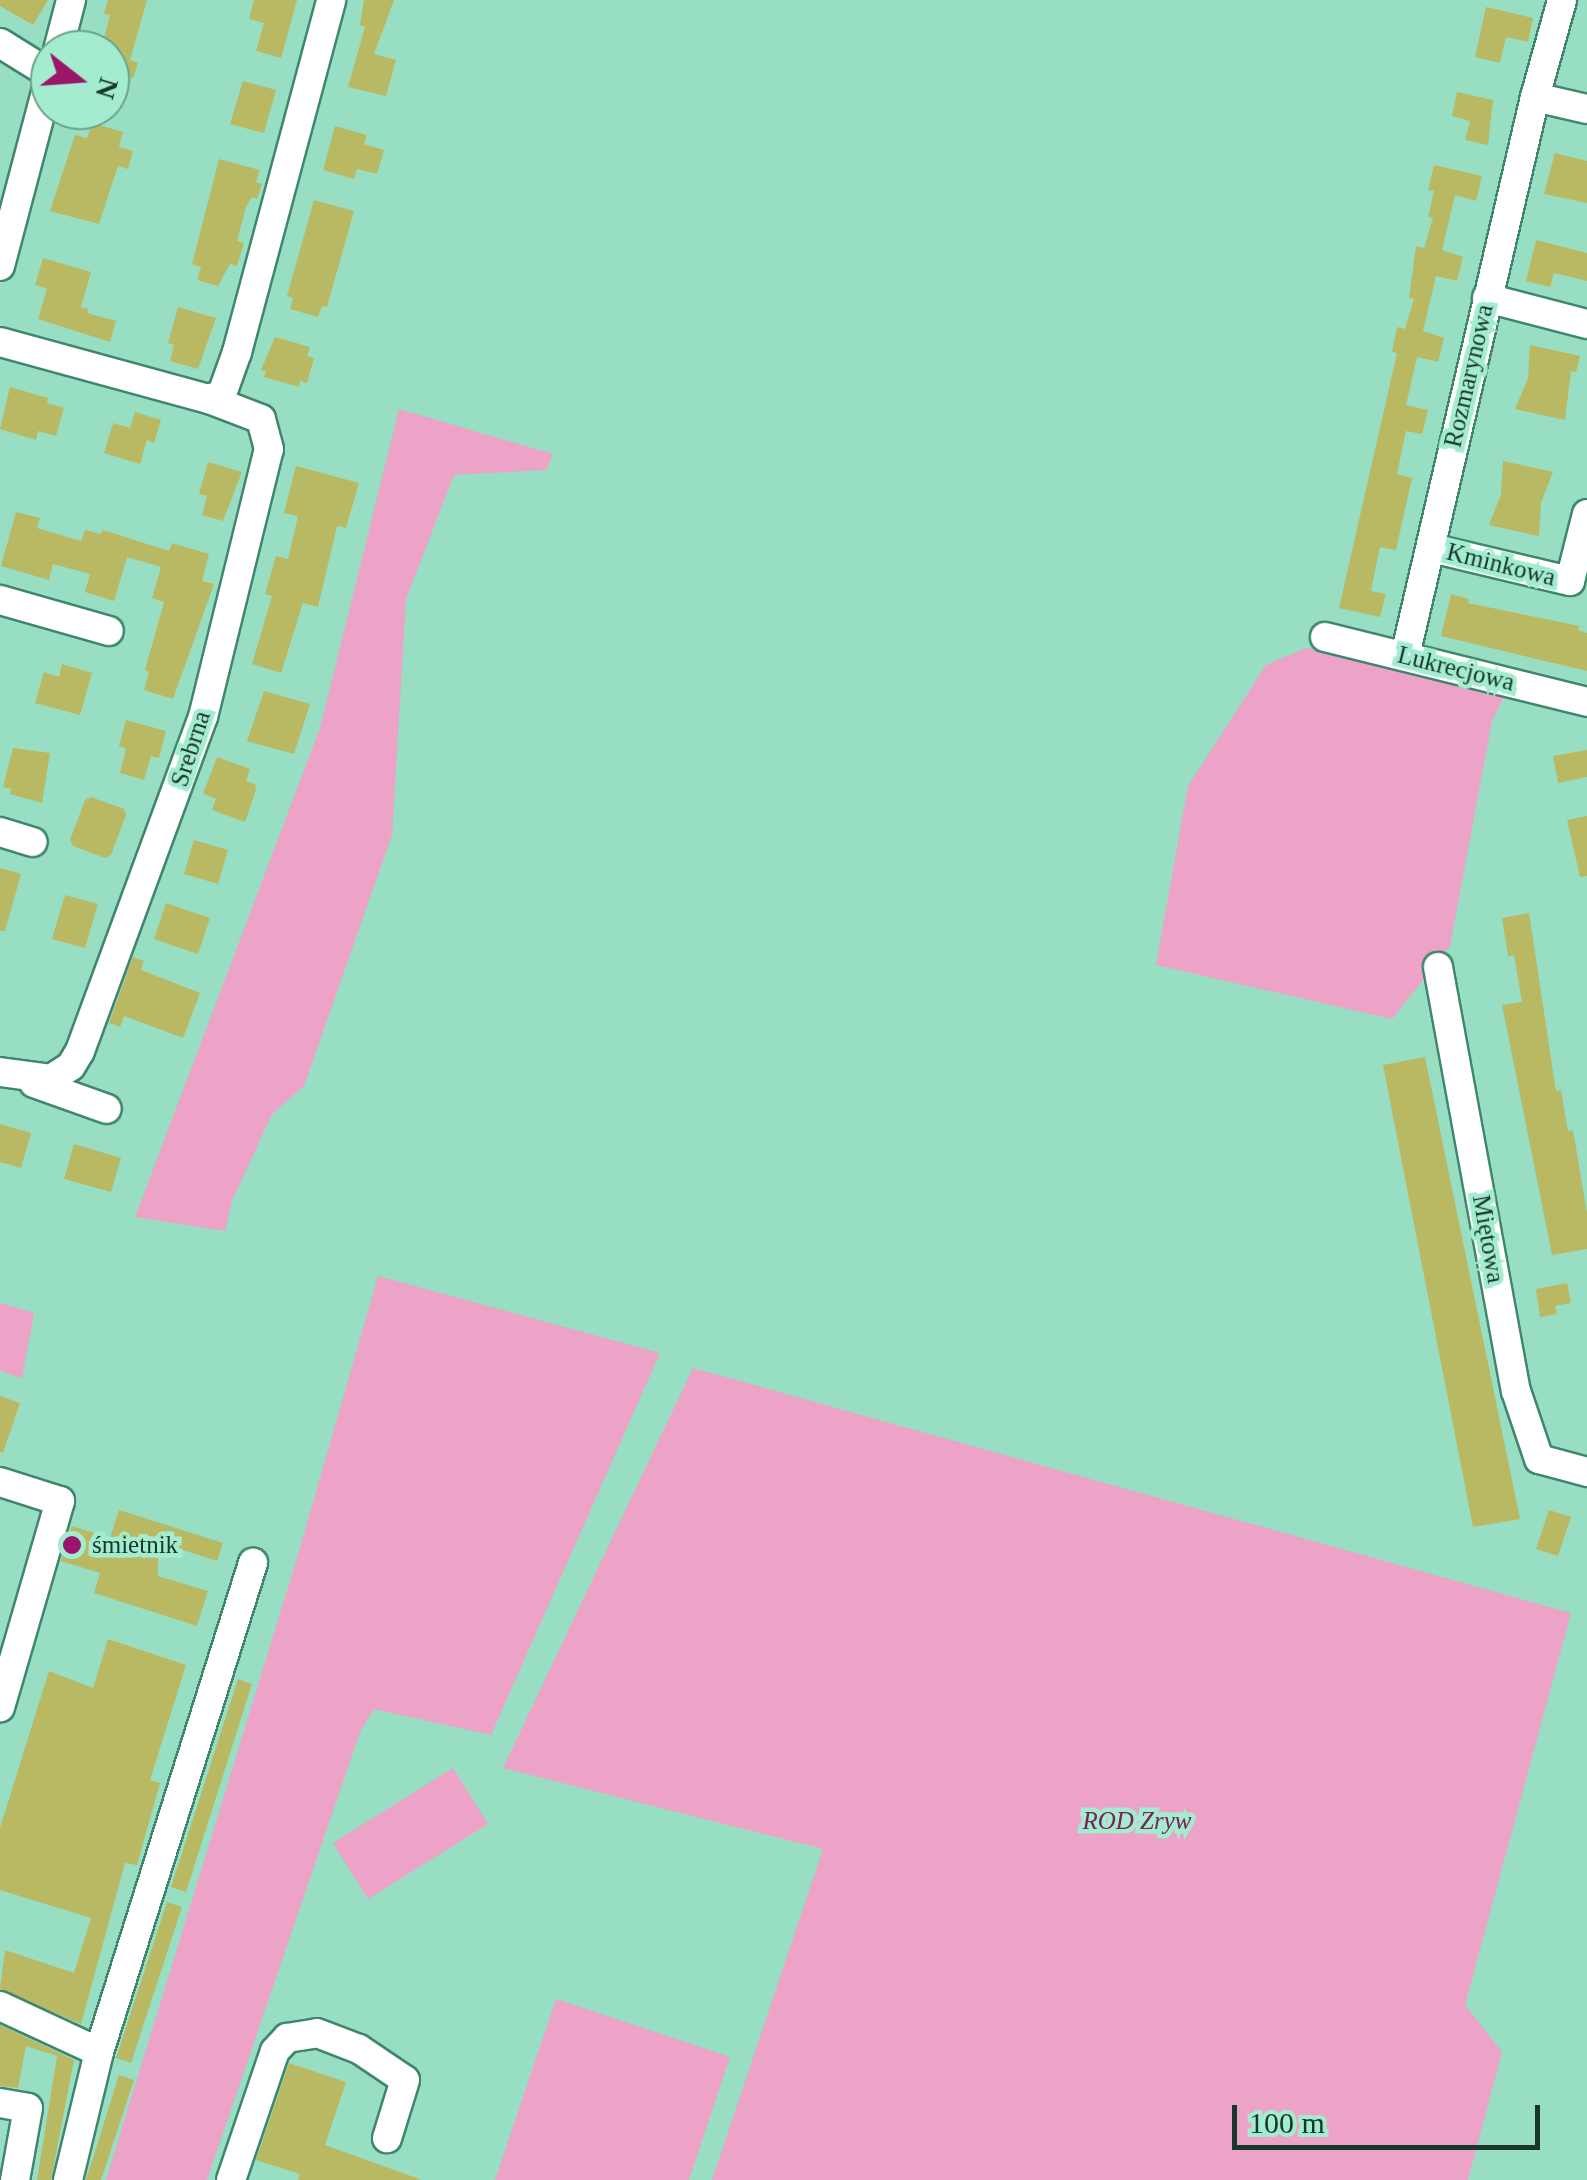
<!DOCTYPE html>
<meta charset="utf-8">
<style>
body{margin:0}
#map{position:relative;width:1587px;height:2180px;overflow:hidden;background:#97dec3;font-family:"Times New Roman",serif}
div>[style]{position:absolute}
.green>*{inset:0;background:#eda2c7}
.building>*{inset:0;background:#bab963}
.roads{filter:drop-shadow(2px 0 #3f866d) drop-shadow(-2px 0 #3f866d) drop-shadow(0 2px #3f866d) drop-shadow(0 -2px #3f866d)}
.minor>*{height:28px;margin:-14px;padding:0 14px;transform-origin:14px;border-radius:14px;background:#fff}
.dots>*{width:28px;height:28px;translate:-50% -50%;box-sizing:border-box;border:5px solid #a3ecd0;border-radius:50%}
span{translate:-50% -50%;white-space:nowrap;text-align:center;line-height:1.15;-webkit-text-stroke:9px #a3ecd0;paint-order:stroke}
.street-label{font-size:25px;color:#18362b}
.poi-label{font-size:25px;color:#18362b}
.left{translate:0 -50%;text-align:left}
.park-label{font-size:25px;color:#7d2058;font-style:italic}
.north{position:absolute;left:30px;top:30px;width:100px;height:100px;box-sizing:border-box;background:#a3ecd0;border:2px solid #6ba38e;border-radius:50%;rotate:107deg;font-size:28px;font-weight:700;line-height:40px;text-align:center;color:#18362b}
.north::after{content:'';display:block;margin:auto;width:35px;height:45px;background:#9a166a;clip-path:polygon(50% 0,100% 100%,50% 72%,0 100%)}
.scale{position:absolute;left:1232px;top:2105px;width:308px;height:45px;box-sizing:border-box;border:5px solid #18362b;border-top:0;padding-left:12px;font-size:30px;line-height:35px;white-space:nowrap;color:#18362b;-webkit-text-stroke:8px #a3ecd0;paint-order:stroke}
</style>
<div id="map">
<div class="green">
<div style="clip-path:polygon(399px 409px,553px 454px,546px 470px,454px 475px,406px 599px,392px 835px,304px 1086px,272px 1114px,232px 1201px,225px 1231px,135px 1217px,320px 728px)"></div>
<div style="clip-path:polygon(1306px 648px,1496px 688px,1504px 697px,1492px 721px,1450px 946px,1392px 1019px,1156px 965px,1188px 786px,1266px 665px)"></div>
<div style="clip-path:polygon(378px 1276px,660px 1353px,491px 1735px,374px 1709px,360px 1732px,207px 2180px,106px 2180px,297px 1558px)"></div>
<div style="clip-path:polygon(0 1303px,34px 1313px,22px 1378px,0 1371px)"></div>
<div style="clip-path:polygon(693px 1368px,1571px 1613px,1465px 2005px,1502px 2052px,1468px 2180px,712px 2180px,823px 1849px,503px 1768px)"></div>
<div style="clip-path:polygon(453px 1768px,488px 1824px,368px 1899px,333px 1843px)"></div>
<div style="clip-path:polygon(556px 1999px,730px 2057px,689px 2180px,495px 2180px)"></div>
</div>
<div class="building">
<div style="clip-path:polygon(0 0,48px 0,33px 25px,0 6px)"></div>
<div style="clip-path:polygon(108px 0,147px 0,130px 60px,138px 63px,133px 78px,125px 76px,115px 112px,110px 112px,110px 50px,101px 50px,110px 15px,104px 14px)"></div>
<div style="clip-path:polygon(254px 0,297px 0,281px 58px,256px 51px,264px 23px,249px 19px)"></div>
<div style="clip-path:polygon(364px 0,394px 0,374px 54px,396px 60px,386px 96px,348px 87px,365px 27px,360px 25px)"></div>
<div style="clip-path:polygon(1486px 7px,1533px 18px,1528px 42px,1506px 37px,1500px 63px,1475px 57px)"></div>
<div style="clip-path:polygon(243px 81px,276px 90px,264px 133px,230px 124px)"></div>
<div style="clip-path:polygon(1457px 92px,1493px 100px,1488px 145px,1465px 140px,1470px 121px,1452px 116px)"></div>
<div style="clip-path:polygon(92px 123px,123px 132px,119px 147px,133px 151px,128px 169px,118px 166px,99px 224px,50px 211px,75px 135px,87px 138px)"></div>
<div style="clip-path:polygon(335px 126px,367px 135px,364px 144px,384px 150px,377px 174px,357px 169px,354px 179px,323px 170px)"></div>
<div style="clip-path:polygon(1555px 153px,1587px 161px,1587px 203px,1544px 194px)"></div>
<div style="clip-path:polygon(219px 159px,260px 170px,256px 182px,262px 184px,257px 199px,252px 197px,246px 207px,237px 241px,244px 243px,237px 266px,230px 264px,218px 286px,197px 280px,201px 267px,192px 264px)"></div>
<div style="clip-path:polygon(1434px 165px,1482px 176px,1476px 201px,1455px 195px,1442px 250px,1463px 257px,1457px 281px,1436px 276px,1423px 331px,1444px 338px,1438px 362px,1417px 357px,1406px 405px,1428px 410px,1422px 434px,1406px 431px,1397px 474px,1412px 478px,1396px 550px,1380px 547px,1371px 591px,1386px 594px,1380px 617px,1339px 608px,1397px 353px,1392px 352px,1397px 327px,1405px 329px,1414px 299px,1409px 298px,1416px 246px,1424px 248px,1433px 218px,1428px 217px,1434px 191px,1428px 190px)"></div>
<div style="clip-path:polygon(314px 200px,354px 211px,327px 307px,322px 306px,318px 317px,290px 309px,293px 298px,287px 296px)"></div>
<div style="clip-path:polygon(1536px 240px,1587px 253px,1587px 281px,1554px 273px,1550px 287px,1526px 281px)"></div>
<div style="clip-path:polygon(43px 258px,91px 272px,81px 307px,89px 309px,87px 313px,116px 321px,110px 342px,38px 319px,47px 289px,35px 285px)"></div>
<div style="clip-path:polygon(178px 307px,216px 318px,198px 369px,170px 361px,174px 345px,168px 343px)"></div>
<div style="clip-path:polygon(275px 337px,310px 347px,307px 356px,314px 358px,307px 383px,300px 381px,299px 387px,264px 377px,266px 371px,261px 370px)"></div>
<div style="clip-path:polygon(1530px 345px,1580px 356px,1576px 372px,1571px 371px,1565px 420px,1515px 409px,1528px 378px)"></div>
<div style="clip-path:polygon(10px 387px,48px 398px,47px 403px,64px 408px,56px 436px,38px 431px,36px 440px,0 429px)"></div>
<div style="clip-path:polygon(135px 412px,161px 420px,154px 443px,147px 440px,140px 464px,104px 453px,113px 423px,130px 428px)"></div>
<div style="clip-path:polygon(1503px 461px,1553px 472px,1541px 503px,1539px 536px,1489px 525px,1501px 494px)"></div>
<div style="clip-path:polygon(208px 462px,242px 472px,223px 521px,202px 515px,207px 496px,199px 494px)"></div>
<div style="clip-path:polygon(296px 466px,359px 483px,346px 528px,337px 526px,318px 607px,303px 603px,281px 673px,252px 664px,272px 596px,265px 594px,276px 556px,288px 559px,298px 516px,284px 513px)"></div>
<div style="clip-path:polygon(16px 512px,40px 518px,37px 528px,81px 541px,85px 530px,101px 534px,103px 530px,169px 551px,172px 543px,209px 554px,202px 581px,214px 584px,173px 699px,144px 690px,149px 672px,145px 670px,164px 602px,152px 598px,161px 567px,127px 557px,114px 601px,85px 592px,90px 574px,53px 564px,49px 580px,1px 566px)"></div>
<div style="clip-path:polygon(1451px 594px,1469px 599px,1468px 603px,1579px 626px,1578px 630px,1587px 633px,1587px 671px,1441px 636px)"></div>
<div style="clip-path:polygon(62px 664px,92px 673px,80px 715px,35px 703px,44px 672px,59px 677px)"></div>
<div style="clip-path:polygon(264px 691px,310px 704px,294px 754px,247px 741px)"></div>
<div style="clip-path:polygon(126px 720px,166px 731px,159px 758px,151px 756px,144px 780px,120px 773px,126px 749px,119px 746px)"></div>
<div style="clip-path:polygon(13px 748px,50px 753px,42px 803px,10px 794px,11px 789px,3px 787px)"></div>
<div style="clip-path:polygon(1587px 750px,1587px 777px,1558px 783px,1553px 756px)"></div>
<div style="clip-path:polygon(217px 757px,250px 769px,246px 781px,255px 784px,256px 790px,245px 822px,212px 810px,216px 799px,203px 794px)"></div>
<div style="clip-path:polygon(91px 797px,124px 809px,126px 815px,111px 855px,105px 858px,73px 846px,70px 840px,85px 800px)"></div>
<div style="clip-path:polygon(1587px 816px,1587px 876px,1580px 877px,1567px 820px)"></div>
<div style="clip-path:polygon(194px 840px,228px 850px,218px 884px,184px 874px)"></div>
<div style="clip-path:polygon(0 868px,21px 874px,5px 931px,0 931px)"></div>
<div style="clip-path:polygon(65px 895px,98px 904px,85px 948px,52px 939px)"></div>
<div style="clip-path:polygon(166px 903px,210px 918px,198px 954px,154px 939px)"></div>
<div style="clip-path:polygon(1529px 913px,1556px 1091px,1561px 1090px,1568px 1131px,1573px 1130px,1587px 1213px,1587px 1249px,1552px 1255px,1502px 1005px,1522px 1002px,1514px 955px,1508px 956px,1502px 918px)"></div>
<div style="clip-path:polygon(133px 957px,144px 961px,141px 970px,200px 993px,183px 1038px,124px 1016px,120px 1027px,109px 1023px)"></div>
<div style="clip-path:polygon(1425px 1057px,1520px 1519px,1473px 1527px,1383px 1065px)"></div>
<div style="clip-path:polygon(0 1124px,31px 1133px,21px 1168px,0 1162px)"></div>
<div style="clip-path:polygon(74px 1144px,121px 1158px,111px 1192px,64px 1179px)"></div>
<div style="clip-path:polygon(1567px 1283px,1571px 1303px,1555px 1306px,1557px 1314px,1540px 1317px,1536px 1289px)"></div>
<div style="clip-path:polygon(0 1396px,20px 1403px,3px 1453px,0 1452px)"></div>
<div style="clip-path:polygon(119px 1510px,223px 1543px,217px 1561px,158px 1542px,158px 1576px,208px 1591px,197px 1626px,94px 1593px,100px 1573px,61px 1561px,72px 1526px,110px 1538px)"></div>
<div style="clip-path:polygon(1549px 1510px,1571px 1517px,1558px 1556px,1536px 1549px)"></div>
<div style="clip-path:polygon(108px 1639px,186px 1665px,150px 1780px,160px 1783px,137px 1865px,125px 1863px,81px 2024px,0 1989px,5px 1950px,74px 1973px,91px 1918px,0 1890px,0 1828px,49px 1671px,93px 1688px)"></div>
<div style="clip-path:polygon(238px 1679px,252px 1684px,186px 1892px,171px 1887px)"></div>
<div style="clip-path:polygon(167px 1902px,182px 1907px,131px 2063px,116px 2058px)"></div>
<div style="clip-path:polygon(0 2025px,74px 2060px,51px 2180px,37px 2180px,57px 2056px,26px 2046px,18px 2088px,0 2086px)"></div>
<div style="clip-path:polygon(289px 2063px,346px 2082px,325px 2145px,422px 2180px,298px 2180px,300px 2174px,256px 2160px)"></div>
<div style="clip-path:polygon(119px 2075px,134px 2080px,101px 2180px,86px 2180px)"></div>
</div>
<div class="roads">
<div class="minor">
<div style="left:0;top:43px;width:59px;rotate:31.8deg"></div>
<div style="left:58px;top:50px;width:52px;rotate:-75.4deg"></div>
<div style="left:1535px;top:97px;width:53px;rotate:13deg"></div>
<div style="left:0;top:266px;width:196px;rotate:-75.2deg"></div>
<div style="left:1487px;top:298px;width:103px;rotate:14.6deg"></div>
<div style="left:0;top:342px;width:217px;rotate:15.3deg"></div>
<div style="left:209px;top:399px;width:14px;rotate:-21deg"></div>
<div style="left:222px;top:394px;width:45px;rotate:-70.3deg"></div>
<div style="left:237px;top:352px;width:364px;rotate:-75deg"></div>
<div style="left:1431px;top:548px;width:143px;rotate:13.4deg"></div>
<div style="left:1570px;top:581px;width:69px;rotate:-75.8deg"></div>
<div style="left:0;top:600px;width:113px;rotate:15.9deg"></div>
<div style="left:1325px;top:637px;width:270px;rotate:13.9deg"></div>
<div style="left:1405px;top:656px;width:574px;rotate:-76.91deg"></div>
<div style="left:1535px;top:97px;width:101px;rotate:-74.4deg"></div>
<div style="left:0;top:832px;width:34px;rotate:17deg"></div>
<div style="left:1438px;top:967px;width:431px;rotate:79.6deg"></div>
<div style="left:1516px;top:1391px;width:72px;rotate:71.3deg"></div>
<div style="left:1539px;top:1459px;width:50px;rotate:15.2deg"></div>
<div style="left:0;top:1072px;width:51px;rotate:7.8deg"></div>
<div style="left:51px;top:1079px;width:24px;rotate:-33deg"></div>
<div style="left:71px;top:1066px;width:17px;rotate:-59deg"></div>
<div style="left:80px;top:1051px;width:356px;rotate:-69.8deg"></div>
<div style="left:203px;top:717px;width:276px;rotate:-76.2deg"></div>
<div style="left:269px;top:449px;width:31px;rotate:-105deg"></div>
<div style="left:261px;top:419px;width:56px;rotate:-159deg"></div>
<div style="left:34px;top:1083px;width:77px;rotate:19.6deg"></div>
<div style="left:0;top:1482px;width:63px;rotate:17.6deg"></div>
<div style="left:60px;top:1501px;width:215px;rotate:106.2deg"></div>
<div style="left:0;top:2006px;width:109px;rotate:24.9deg"></div>
<div style="left:99px;top:2052px;width:132px;rotate:103.6deg"></div>
<div style="left:99px;top:2052px;width:513px;rotate:-72.52deg"></div>
<div style="left:0;top:2103px;width:28px;rotate:10deg"></div>
<div style="left:28px;top:2108px;width:73px;rotate:100.2deg"></div>
<div style="left:231px;top:2180px;width:136px;rotate:-71.2deg"></div>
<div style="left:275px;top:2051px;width:18px;rotate:-47deg"></div>
<div style="left:287px;top:2038px;width:30px;rotate:-9deg"></div>
<div style="left:317px;top:2033px;width:45px;rotate:20.9deg"></div>
<div style="left:359px;top:2049px;width:55px;rotate:34deg"></div>
<div style="left:405px;top:2080px;width:61px;rotate:107.2deg"></div>
</div>
</div>
<div class="dots">
<div style="left:72px;top:1545px;background:#9a166a"></div>
</div>
<div class="street-label">
<span style="left:1469px;top:376px;rotate:-77deg">Rozmarynowa</span>
<span style="left:1501px;top:565px;rotate:14deg">Kminkowa</span>
<span style="left:1456px;top:669px;rotate:14deg">Lukrecjowa</span>
<span style="left:191px;top:749px;rotate:-72deg">Srebrna</span>
<span style="left:1488px;top:1239px;rotate:80deg">Miętowa</span>
</div>
<div class="poi-label">
<span class="left" style="left:92px;top:1545px">śmietnik</span>
</div>
<div class="park-label">
<span style="left:1137px;top:1821px">ROD Zryw</span>
</div>
<div class="north">N</div>
<div class="scale">100 m</div>
</div>
